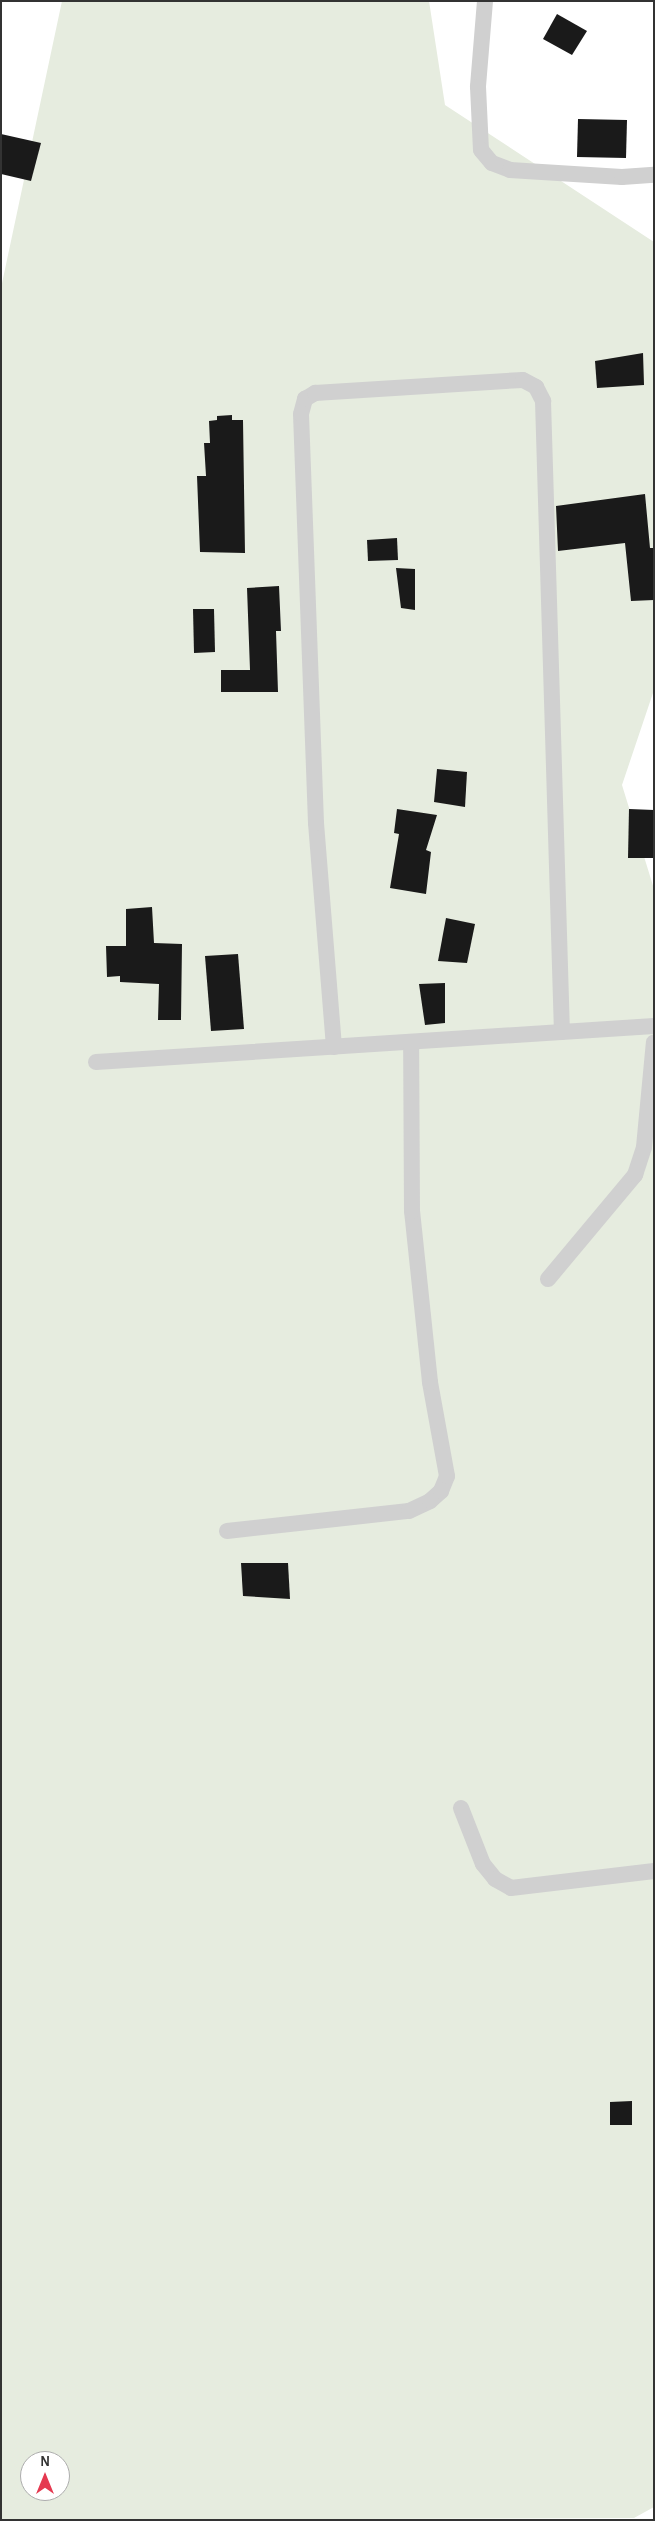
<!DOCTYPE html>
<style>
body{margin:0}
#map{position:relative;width:655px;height:2521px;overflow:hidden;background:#fff;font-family:"Alegreya Sans",sans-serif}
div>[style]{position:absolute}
.green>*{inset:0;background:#e6ecdf}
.building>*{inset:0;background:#1a1a1a}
.minor>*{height:16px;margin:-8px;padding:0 8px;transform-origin:8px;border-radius:8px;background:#d0d0d0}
span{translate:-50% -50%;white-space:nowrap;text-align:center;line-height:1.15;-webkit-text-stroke:5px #fff;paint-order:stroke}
.frame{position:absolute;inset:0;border:2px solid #333;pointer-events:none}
.north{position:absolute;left:20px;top:2451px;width:50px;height:50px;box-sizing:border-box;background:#fff;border:1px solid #adadad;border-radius:50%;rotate:0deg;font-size:14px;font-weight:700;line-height:20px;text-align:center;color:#333}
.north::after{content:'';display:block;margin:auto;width:18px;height:22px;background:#e53950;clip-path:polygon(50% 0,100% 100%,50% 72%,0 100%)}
</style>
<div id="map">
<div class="green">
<div style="clip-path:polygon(evenodd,62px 1px,429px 1px,445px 105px,654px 242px,654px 690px,622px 785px,654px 889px,654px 2507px,634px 2518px,1px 2520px,1px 288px,62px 1px,30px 2461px,60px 2461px,60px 2491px,30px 2491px,30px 2461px)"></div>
</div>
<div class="building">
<div style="clip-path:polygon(557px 14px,587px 31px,572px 55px,543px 39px)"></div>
<div style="clip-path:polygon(578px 119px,627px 120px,626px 158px,577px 157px)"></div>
<div style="clip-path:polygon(1px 134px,41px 143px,31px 181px,1px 174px)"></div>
<div style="clip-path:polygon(643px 353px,644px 385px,597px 388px,595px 361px)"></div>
<div style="clip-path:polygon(232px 415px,232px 420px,243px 420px,245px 553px,200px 552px,197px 476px,206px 476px,204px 443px,210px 443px,209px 421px,217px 420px,217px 416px)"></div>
<div style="clip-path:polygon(645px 494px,650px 548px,654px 548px,654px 600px,631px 601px,625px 543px,558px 551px,556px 506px)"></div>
<div style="clip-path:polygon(397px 538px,398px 560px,368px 561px,367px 540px)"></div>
<div style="clip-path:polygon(396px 568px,415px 569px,415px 610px,401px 608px)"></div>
<div style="clip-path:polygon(279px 586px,281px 631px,276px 631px,278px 692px,221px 692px,221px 670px,250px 670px,247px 588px)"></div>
<div style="clip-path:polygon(193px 609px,214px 609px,215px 652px,194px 653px)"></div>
<div style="clip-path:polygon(437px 769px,467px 772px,465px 807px,434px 802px)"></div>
<div style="clip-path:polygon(397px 809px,437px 815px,426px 850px,431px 852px,426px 894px,390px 888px,399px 834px,394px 833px)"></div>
<div style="clip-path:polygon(629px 809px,654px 810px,654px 858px,628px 858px)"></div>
<div style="clip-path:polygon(152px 907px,154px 943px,182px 944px,181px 1020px,158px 1020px,159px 984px,120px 982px,120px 976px,107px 977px,106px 946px,126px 946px,126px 909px)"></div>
<div style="clip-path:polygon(446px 918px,475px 924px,467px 963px,438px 961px)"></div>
<div style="clip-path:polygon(238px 954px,244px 1029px,211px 1031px,205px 956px)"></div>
<div style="clip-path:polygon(445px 983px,445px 1023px,425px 1025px,419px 984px)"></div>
<div style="clip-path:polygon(241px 1563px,288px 1563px,290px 1599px,243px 1596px)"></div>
<div style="clip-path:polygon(632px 2101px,632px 2125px,610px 2125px,610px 2102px)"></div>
</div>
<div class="minor">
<div style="left:485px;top:1px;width:86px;rotate:94.7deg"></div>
<div style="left:478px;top:87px;width:63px;rotate:87.3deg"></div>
<div style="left:481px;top:150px;width:17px;rotate:50deg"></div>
<div style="left:492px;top:163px;width:19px;rotate:21deg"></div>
<div style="left:510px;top:170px;width:112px;rotate:3.6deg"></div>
<div style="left:622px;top:177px;width:32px;rotate:-4deg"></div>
<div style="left:334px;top:1047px;width:225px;rotate:-94.6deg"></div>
<div style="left:316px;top:823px;width:409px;rotate:-92.1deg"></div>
<div style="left:301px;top:414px;width:16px;rotate:-75deg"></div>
<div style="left:305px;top:399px;width:12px;rotate:-31deg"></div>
<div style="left:315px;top:393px;width:208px;rotate:-3.6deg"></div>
<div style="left:523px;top:380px;width:15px;rotate:28deg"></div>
<div style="left:536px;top:387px;width:16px;rotate:63deg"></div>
<div style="left:543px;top:401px;width:631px;rotate:88.28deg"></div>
<div style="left:96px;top:1062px;width:559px;rotate:-3.69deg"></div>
<div style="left:548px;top:1279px;width:136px;rotate:-50.1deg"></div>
<div style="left:635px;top:1175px;width:29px;rotate:-72deg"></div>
<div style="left:644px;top:1147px;width:105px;rotate:-84.6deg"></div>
<div style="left:227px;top:1531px;width:183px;rotate:-6.3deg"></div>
<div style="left:409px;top:1511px;width:23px;rotate:-25deg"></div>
<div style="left:430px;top:1501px;width:15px;rotate:-42deg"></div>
<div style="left:441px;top:1491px;width:16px;rotate:-68deg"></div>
<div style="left:447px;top:1476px;width:96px;rotate:-100.3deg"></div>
<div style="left:430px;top:1382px;width:172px;rotate:-96deg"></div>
<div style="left:412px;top:1211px;width:168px;rotate:-90.3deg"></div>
<div style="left:461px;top:1808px;width:60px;rotate:68.6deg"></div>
<div style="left:483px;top:1864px;width:19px;rotate:51deg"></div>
<div style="left:495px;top:1879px;width:18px;rotate:29deg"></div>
<div style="left:511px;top:1888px;width:144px;rotate:-6.8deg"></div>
</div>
<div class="frame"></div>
<div class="north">N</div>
</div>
